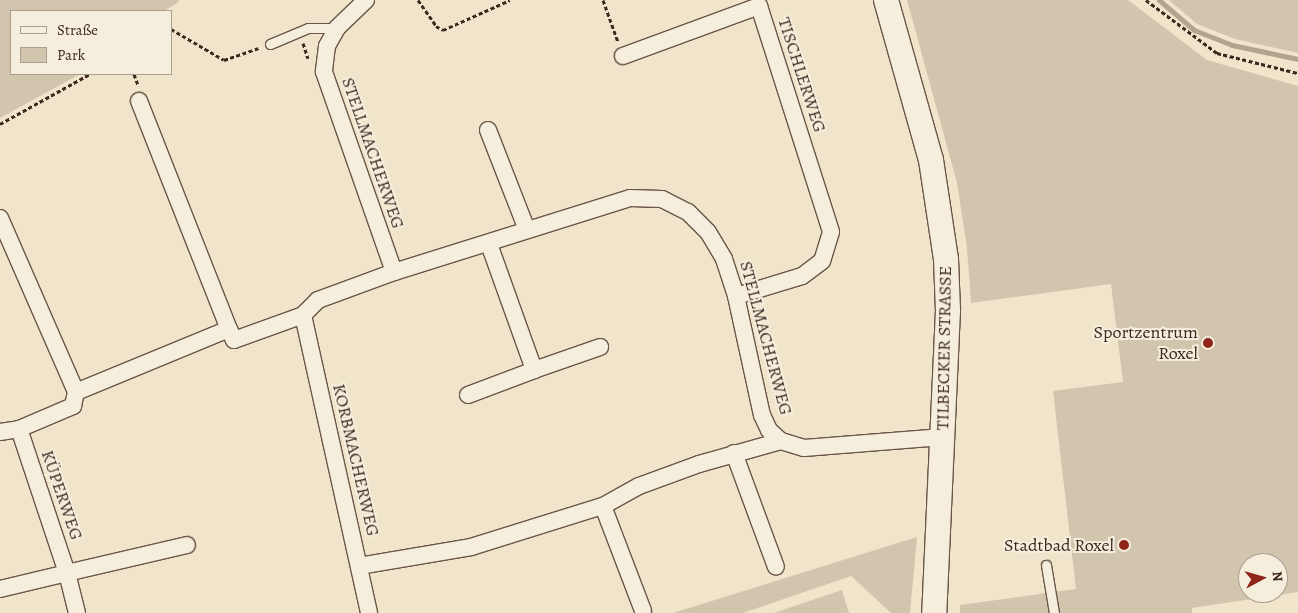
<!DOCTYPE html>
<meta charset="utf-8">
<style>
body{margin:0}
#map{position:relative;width:1298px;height:613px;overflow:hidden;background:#f0e5ca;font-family:Alegreya,serif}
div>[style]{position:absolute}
.green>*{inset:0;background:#d2c5ad}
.stream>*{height:5px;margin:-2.5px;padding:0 2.5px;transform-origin:2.5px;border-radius:2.5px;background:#b3a490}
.path>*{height:3px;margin-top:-1.5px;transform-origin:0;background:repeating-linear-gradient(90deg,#3d271e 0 4px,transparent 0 6.5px)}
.roads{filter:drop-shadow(1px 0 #6a5649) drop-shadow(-1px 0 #6a5649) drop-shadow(0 1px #6a5649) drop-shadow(0 -1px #6a5649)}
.lane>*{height:9px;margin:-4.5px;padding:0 4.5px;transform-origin:4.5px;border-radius:4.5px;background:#f5eedd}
.street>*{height:16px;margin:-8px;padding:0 8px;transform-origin:8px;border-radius:8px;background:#f5eedd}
.secondary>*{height:24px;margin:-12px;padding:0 12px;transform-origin:12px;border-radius:12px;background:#f5eedd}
.dots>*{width:14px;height:14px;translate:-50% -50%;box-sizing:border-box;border:2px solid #f5eedd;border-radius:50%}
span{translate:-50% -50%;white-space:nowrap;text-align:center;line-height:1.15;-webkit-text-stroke:4px #f5eedd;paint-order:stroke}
.street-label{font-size:18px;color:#3d271e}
.poi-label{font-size:18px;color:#3d271e}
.right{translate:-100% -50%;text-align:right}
.legend{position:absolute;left:10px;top:10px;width:162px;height:65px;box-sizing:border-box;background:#f5eedd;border:1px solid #ab9e91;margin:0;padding:6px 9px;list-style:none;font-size:15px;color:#3d271e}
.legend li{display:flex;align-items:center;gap:10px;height:25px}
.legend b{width:25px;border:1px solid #ab9e91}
.north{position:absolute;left:1238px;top:553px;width:50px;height:50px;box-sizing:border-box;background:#f5eedd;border:1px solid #ab9e91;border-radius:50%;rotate:84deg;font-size:14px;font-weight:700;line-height:20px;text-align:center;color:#3d271e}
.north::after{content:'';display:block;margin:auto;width:18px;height:22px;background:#8f2418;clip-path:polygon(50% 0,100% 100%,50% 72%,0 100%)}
</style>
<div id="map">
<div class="green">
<div style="clip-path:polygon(0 0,178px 0,179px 2px,164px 11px,11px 11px,11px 74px,80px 74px,0 118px)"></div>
<div style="clip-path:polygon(evenodd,907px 0,1128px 0,1207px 60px,1298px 86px,1298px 592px,1192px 608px,1192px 613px,960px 613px,960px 605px,1076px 589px,1053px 391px,1123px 382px,1111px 284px,971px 303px,967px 248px,957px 183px,907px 0,1248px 563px,1278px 563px,1278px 593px,1248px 593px,1248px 563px)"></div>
<div style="clip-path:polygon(1169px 0,1298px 0,1298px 53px,1235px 39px,1197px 24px)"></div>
<div style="clip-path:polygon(917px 537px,910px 613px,891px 613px,851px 576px,743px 613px,673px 613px)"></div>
<div style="clip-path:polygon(842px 590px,849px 613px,774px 613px)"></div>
</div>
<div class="stream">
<div style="left:1159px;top:0;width:46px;rotate:40.6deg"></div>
<div style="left:1194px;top:30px;width:41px;rotate:21.5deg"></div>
<div style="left:1232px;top:45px;width:67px;rotate:12deg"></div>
</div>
<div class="path">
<div style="left:418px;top:0;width:32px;rotate:55deg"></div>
<div style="left:436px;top:26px;width:8px;rotate:30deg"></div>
<div style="left:443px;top:30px;width:73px;rotate:-24.1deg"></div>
<div style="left:603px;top:0;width:45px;rotate:70.3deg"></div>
<div style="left:1146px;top:0;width:89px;rotate:36.7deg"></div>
<div style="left:1217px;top:53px;width:83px;rotate:13.9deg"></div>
<div style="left:171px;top:29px;width:61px;rotate:30.3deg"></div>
<div style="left:224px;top:60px;width:37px;rotate:-19deg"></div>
<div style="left:303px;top:43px;width:16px;rotate:72deg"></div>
<div style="left:134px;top:74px;width:12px;rotate:70deg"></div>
<div style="left:0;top:124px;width:103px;rotate:-29.1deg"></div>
</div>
<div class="roads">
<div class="lane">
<div style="left:270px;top:44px;width:41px;rotate:-22.8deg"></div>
<div style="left:308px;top:28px;width:29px"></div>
<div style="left:1046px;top:565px;width:49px;rotate:80.5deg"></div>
</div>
<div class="street">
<div style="left:366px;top:0;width:40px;rotate:136deg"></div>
<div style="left:337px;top:28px;width:21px;rotate:119deg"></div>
<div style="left:327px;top:46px;width:26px;rotate:97deg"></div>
<div style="left:324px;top:72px;width:212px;rotate:70.7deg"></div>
<div style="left:623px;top:56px;width:145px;rotate:-20.2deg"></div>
<div style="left:759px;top:6px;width:237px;rotate:72.3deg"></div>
<div style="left:831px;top:232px;width:30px;rotate:107deg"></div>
<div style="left:822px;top:261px;width:25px;rotate:143deg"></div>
<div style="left:802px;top:276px;width:69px;rotate:163.1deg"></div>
<div style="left:139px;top:101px;width:245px;rotate:68.5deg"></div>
<div style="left:488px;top:130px;width:107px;rotate:68.7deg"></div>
<div style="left:0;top:218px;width:190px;rotate:66.4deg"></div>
<div style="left:489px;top:244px;width:134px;rotate:70.3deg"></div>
<div style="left:534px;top:370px;width:70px;rotate:-19.2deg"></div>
<div style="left:303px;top:315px;width:305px;rotate:77.5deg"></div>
<div style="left:468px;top:395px;width:71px;rotate:-20.7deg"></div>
<div style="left:0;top:432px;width:19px;rotate:-9deg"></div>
<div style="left:19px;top:429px;width:59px;rotate:-23.1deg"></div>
<div style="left:73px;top:406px;width:14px;rotate:-78deg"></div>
<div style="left:76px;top:392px;width:165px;rotate:-22.4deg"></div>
<div style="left:229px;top:329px;width:12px;rotate:66deg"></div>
<div style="left:234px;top:340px;width:73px;rotate:-19.9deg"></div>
<div style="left:303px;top:315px;width:21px;rotate:-45deg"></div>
<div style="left:318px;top:300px;width:81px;rotate:-20.2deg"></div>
<div style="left:394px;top:272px;width:247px;rotate:-17.4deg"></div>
<div style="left:630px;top:198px;width:32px;rotate:2deg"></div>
<div style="left:662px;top:199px;width:29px;rotate:27deg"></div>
<div style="left:688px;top:212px;width:28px;rotate:45deg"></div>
<div style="left:708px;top:232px;width:31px;rotate:59deg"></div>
<div style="left:724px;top:259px;width:39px;rotate:72deg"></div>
<div style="left:736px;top:296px;width:122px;rotate:77.7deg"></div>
<div style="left:762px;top:415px;width:17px;rotate:65deg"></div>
<div style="left:769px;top:430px;width:16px;rotate:43deg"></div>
<div style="left:734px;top:453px;width:121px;rotate:69.8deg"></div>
<div style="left:603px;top:506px;width:112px;rotate:69.1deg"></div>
<div style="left:359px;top:566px;width:114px;rotate:-9.6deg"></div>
<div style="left:471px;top:547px;width:138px;rotate:-17.3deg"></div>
<div style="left:603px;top:506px;width:41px;rotate:-29.1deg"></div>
<div style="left:639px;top:486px;width:64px;rotate:-20.1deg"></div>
<div style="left:699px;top:464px;width:85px;rotate:-15.7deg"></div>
<div style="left:781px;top:441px;width:24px;rotate:17deg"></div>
<div style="left:804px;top:448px;width:139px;rotate:-4.5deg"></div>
<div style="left:0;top:589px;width:69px;rotate:-13.4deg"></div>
<div style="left:67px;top:573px;width:152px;rotate:-108.4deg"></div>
<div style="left:77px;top:613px;width:41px;rotate:-104deg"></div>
<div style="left:67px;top:573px;width:123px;rotate:-13.1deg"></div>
</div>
<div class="secondary">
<div style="left:886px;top:0;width:166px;rotate:74.3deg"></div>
<div style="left:931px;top:160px;width:100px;rotate:81.4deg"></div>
<div style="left:946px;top:259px;width:51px;rotate:87.8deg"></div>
<div style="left:948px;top:310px;width:303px;rotate:92.6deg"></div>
</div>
</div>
<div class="dots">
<div style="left:1208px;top:343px;background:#8f2418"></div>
<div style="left:1124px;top:545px;background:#8f2418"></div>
</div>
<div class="street-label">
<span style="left:802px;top:75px;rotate:72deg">TISCHLERWEG</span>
<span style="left:373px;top:153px;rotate:71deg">STELLMACHERWEG</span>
<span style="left:766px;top:338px;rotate:75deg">STELLMACHERWEG</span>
<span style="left:944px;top:348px;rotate:-89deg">TILBECKER STRASSE</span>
<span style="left:356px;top:460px;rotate:77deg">KORBMACHERWEG</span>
<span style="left:62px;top:495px;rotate:71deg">KÜPERWEG</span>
</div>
<div class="poi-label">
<span class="right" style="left:1198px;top:343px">Sportzentrum<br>Roxel</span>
<span class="right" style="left:1114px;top:545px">Stadtbad Roxel</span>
</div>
<ul class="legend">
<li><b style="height:6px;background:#f5eedd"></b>Straße</li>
<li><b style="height:14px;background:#d2c5ad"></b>Park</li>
</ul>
<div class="north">N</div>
</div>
